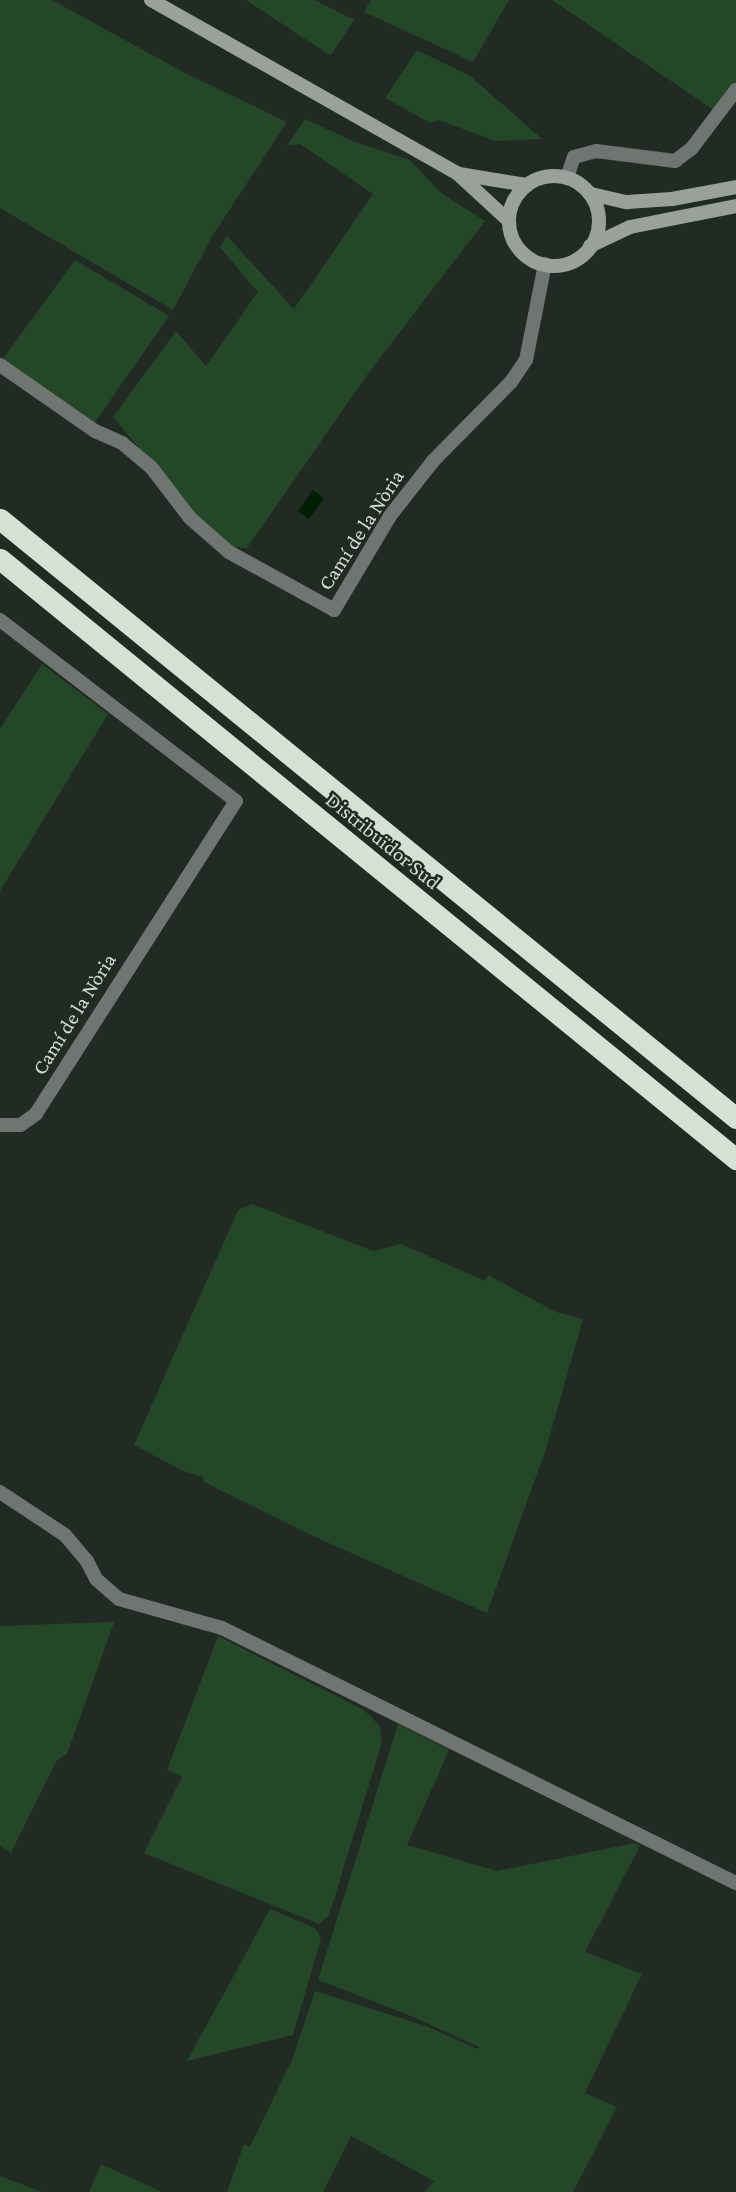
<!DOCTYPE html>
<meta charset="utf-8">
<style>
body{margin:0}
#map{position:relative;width:736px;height:2192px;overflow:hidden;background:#222b23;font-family:"Crimson Pro",serif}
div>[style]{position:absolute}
.green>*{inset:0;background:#244728}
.water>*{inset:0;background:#011e06}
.street>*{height:14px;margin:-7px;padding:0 7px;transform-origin:7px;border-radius:7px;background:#707571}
.secondary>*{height:14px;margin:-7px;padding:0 7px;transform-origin:7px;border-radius:7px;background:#99a19a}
.secondary>.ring{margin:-7px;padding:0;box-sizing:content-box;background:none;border:14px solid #99a19a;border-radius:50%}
.highway>*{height:21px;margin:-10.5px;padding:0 10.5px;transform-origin:10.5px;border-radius:10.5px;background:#d6e1d6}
span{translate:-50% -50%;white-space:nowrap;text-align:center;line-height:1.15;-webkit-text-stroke:5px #222b23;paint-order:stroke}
.street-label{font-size:21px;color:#d4dad4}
</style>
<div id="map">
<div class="green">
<div style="clip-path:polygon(0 0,52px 0,187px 74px,287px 122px,213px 235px,173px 310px,0 208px)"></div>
<div style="clip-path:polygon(246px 0,315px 0,354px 20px,331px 55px,328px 54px)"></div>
<div style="clip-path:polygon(371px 0,509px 0,473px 62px,364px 12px)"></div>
<div style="clip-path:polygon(552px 0,736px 0,736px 84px,715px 111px)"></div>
<div style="clip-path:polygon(417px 50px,470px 76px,542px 139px,495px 141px,439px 120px,430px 123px,385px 98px)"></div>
<div style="clip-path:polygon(305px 119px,355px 142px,410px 160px,441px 193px,485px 221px,367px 375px,247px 548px,231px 547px,204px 526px,113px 417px,176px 331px,206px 366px,258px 292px,220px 247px,227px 236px,294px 309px,373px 194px,300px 144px,287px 146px)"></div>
<div style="clip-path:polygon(75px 260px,169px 316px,93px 425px,0 363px)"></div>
<div style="clip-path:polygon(42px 664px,108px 714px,0 891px,0 729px)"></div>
<div style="clip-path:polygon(252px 1204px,373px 1251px,401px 1244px,485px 1281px,488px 1275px,556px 1312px,583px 1319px,546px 1449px,487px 1613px,315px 1537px,204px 1482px,203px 1477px,181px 1470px,134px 1445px,238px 1210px)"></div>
<div style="clip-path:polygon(114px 1622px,67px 1754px,57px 1760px,11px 1853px,0 1846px,0 1626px)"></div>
<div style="clip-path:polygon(218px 1636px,364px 1710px,380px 1726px,382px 1742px,333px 1903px,328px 1916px,319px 1924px,144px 1853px,182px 1777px,167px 1770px)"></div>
<div style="clip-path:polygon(398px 1724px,449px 1750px,407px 1845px,497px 1871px,635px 1843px,640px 1846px,585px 1952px,642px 1974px,585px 2093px,617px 2107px,573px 2192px,425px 2192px,434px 2181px,351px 2136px,323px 2192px,227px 2192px,244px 2144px,250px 2147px,292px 2060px,315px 1991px,426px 2026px,477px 2049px,479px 2047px,411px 2016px,318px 1980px)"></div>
<div style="clip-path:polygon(270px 1909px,315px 1928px,321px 1938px,293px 2035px,187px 2061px)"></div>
<div style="clip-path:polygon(101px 2164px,160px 2191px,160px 2192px,89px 2192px)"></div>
<div style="clip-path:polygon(0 2176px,42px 2192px,0 2192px)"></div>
</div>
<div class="water">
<div style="clip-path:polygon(313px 490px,324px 498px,309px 519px,298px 511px)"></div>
</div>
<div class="street">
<div style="left:567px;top:178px;width:22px;rotate:-72deg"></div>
<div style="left:574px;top:157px;width:23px;rotate:-15deg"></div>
<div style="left:596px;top:151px;width:80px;rotate:7.2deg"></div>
<div style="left:675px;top:161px;width:21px;rotate:-37deg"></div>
<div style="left:692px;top:148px;width:73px;rotate:-52.8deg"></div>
<div style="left:0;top:365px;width:116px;rotate:34.8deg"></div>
<div style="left:95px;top:431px;width:30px;rotate:24deg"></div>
<div style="left:122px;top:443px;width:38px;rotate:40deg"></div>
<div style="left:151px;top:467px;width:64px;rotate:52.6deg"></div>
<div style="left:190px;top:518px;width:52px;rotate:41.1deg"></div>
<div style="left:229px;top:552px;width:120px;rotate:28.9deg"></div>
<div style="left:334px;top:610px;width:109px;rotate:-59.2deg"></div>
<div style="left:390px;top:516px;width:70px;rotate:-52deg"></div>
<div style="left:433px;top:461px;width:111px;rotate:-45.4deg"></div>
<div style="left:511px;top:382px;width:27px;rotate:-56deg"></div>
<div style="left:526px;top:360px;width:98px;rotate:-78.8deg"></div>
<div style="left:0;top:620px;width:297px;rotate:37.5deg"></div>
<div style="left:236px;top:801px;width:371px;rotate:122.6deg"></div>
<div style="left:36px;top:1114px;width:19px;rotate:145deg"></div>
<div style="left:20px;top:1125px;width:20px;rotate:180deg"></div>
<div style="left:0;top:1492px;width:78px;rotate:33.5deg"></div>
<div style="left:65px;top:1535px;width:34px;rotate:50deg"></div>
<div style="left:87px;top:1561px;width:20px;rotate:63deg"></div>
<div style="left:96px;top:1579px;width:30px;rotate:41deg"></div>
<div style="left:119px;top:1599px;width:107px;rotate:15.7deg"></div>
<div style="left:222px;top:1628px;width:574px;rotate:26.39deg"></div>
</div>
<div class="secondary">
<div style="left:151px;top:0;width:352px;rotate:29.5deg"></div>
<div style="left:457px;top:173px;width:71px;rotate:42.7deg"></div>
<div style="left:459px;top:174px;width:68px;rotate:9.3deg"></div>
<div class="ring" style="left:509px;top:176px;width:76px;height:76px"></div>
<div style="left:591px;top:194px;width:37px;rotate:13deg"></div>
<div style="left:627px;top:202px;width:45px;rotate:-3.8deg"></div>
<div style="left:672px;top:199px;width:65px;rotate:-10.6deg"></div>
<div style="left:590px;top:246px;width:44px;rotate:-25.4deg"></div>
<div style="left:630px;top:227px;width:108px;rotate:-11.2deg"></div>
</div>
<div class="highway">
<div style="left:0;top:519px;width:949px;rotate:39.14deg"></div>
<div style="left:0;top:559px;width:950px;rotate:39.19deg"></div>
</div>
<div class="street-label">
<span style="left:361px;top:530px;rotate:-57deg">Camí de la Nòria</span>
<span style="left:383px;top:841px;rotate:39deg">Distribuïdor Sud</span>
<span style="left:74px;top:1014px;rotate:-58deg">Camí de la Nòria</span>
</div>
</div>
